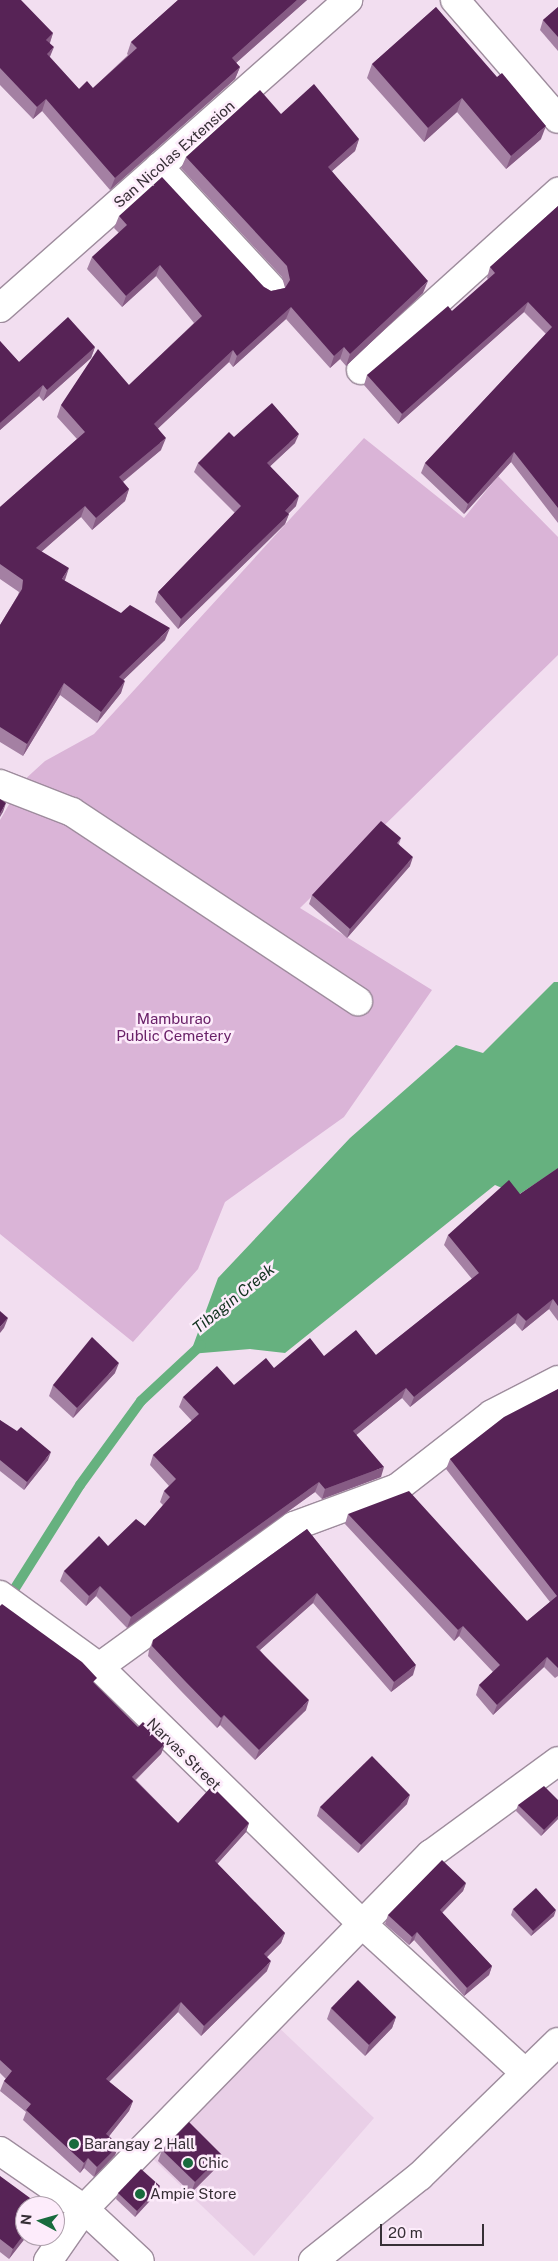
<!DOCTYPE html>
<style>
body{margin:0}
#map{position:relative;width:558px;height:2261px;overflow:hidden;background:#f2def0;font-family:"Public Sans",sans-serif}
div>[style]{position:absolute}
.built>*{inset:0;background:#e9cfe7}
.green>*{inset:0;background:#dab4d7}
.water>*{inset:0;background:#66b17f}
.stream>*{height:10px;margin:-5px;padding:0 5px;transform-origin:5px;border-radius:5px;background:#66b17f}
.roads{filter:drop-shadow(1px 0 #9e8c9d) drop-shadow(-1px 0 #9e8c9d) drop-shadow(0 1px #9e8c9d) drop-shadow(0 -1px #9e8c9d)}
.minor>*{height:28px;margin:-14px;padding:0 14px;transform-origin:14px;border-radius:14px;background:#fff}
.wall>*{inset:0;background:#a480a3}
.shaded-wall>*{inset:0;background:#865b84}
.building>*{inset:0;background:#572356}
.dots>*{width:14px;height:14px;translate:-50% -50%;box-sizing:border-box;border:2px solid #fdecfb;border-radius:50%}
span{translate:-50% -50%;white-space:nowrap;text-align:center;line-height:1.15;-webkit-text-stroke:5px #fdecfb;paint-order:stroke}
.street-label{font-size:15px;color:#372f36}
.park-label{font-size:15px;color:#692168}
.poi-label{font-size:15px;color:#372f36}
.left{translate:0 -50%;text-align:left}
.water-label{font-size:16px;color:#11321e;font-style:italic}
.north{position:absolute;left:15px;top:2196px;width:50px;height:50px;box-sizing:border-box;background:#fdecfb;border:1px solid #aea0ac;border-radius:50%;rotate:276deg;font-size:14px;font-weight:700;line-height:20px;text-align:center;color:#372f36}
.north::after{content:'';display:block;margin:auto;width:18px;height:22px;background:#186b3d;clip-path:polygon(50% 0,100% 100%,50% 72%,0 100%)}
.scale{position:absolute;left:380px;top:2224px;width:104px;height:22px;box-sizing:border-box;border:2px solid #372f36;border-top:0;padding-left:6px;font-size:15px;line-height:18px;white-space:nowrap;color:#372f36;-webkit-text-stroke:4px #fdecfb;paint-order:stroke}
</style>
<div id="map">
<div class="built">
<div style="clip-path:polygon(274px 2023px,374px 2118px,254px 2256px,153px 2159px)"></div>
</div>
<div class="green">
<div style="clip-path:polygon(364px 438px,464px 518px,498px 476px,558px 537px,558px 655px,300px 908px,432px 990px,344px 1117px,225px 1202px,198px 1269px,133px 1342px,0 1234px,0 820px,22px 782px,45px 761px,94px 734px)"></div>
</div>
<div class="water">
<div style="clip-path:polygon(554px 982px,558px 982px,558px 1169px,518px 1195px,495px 1185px,285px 1353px,250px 1349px,190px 1354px,218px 1278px,350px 1138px,456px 1045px,483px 1053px)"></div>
</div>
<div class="stream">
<div style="left:0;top:1612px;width:150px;rotate:-57.8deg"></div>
<div style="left:80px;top:1485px;width:104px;rotate:-54deg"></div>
<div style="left:141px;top:1401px;width:82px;rotate:-43deg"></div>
</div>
<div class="roads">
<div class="minor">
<div style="left:455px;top:0;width:157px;rotate:49.1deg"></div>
<div style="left:159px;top:167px;width:165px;rotate:47.2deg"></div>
<div style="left:0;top:308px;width:465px;rotate:-41.5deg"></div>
<div style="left:361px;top:370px;width:266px;rotate:-42.1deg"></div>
<div style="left:0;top:784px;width:77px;rotate:21.3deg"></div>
<div style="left:72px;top:812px;width:343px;rotate:33.5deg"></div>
<div style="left:0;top:1595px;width:122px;rotate:36deg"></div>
<div style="left:99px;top:1667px;width:366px;rotate:44.3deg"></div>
<div style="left:361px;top:1923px;width:221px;rotate:42.4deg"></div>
<div style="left:99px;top:1667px;width:241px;rotate:-35.9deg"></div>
<div style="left:294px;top:1526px;width:110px;rotate:-20.3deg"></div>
<div style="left:397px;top:1488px;width:120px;rotate:-37.9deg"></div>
<div style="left:492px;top:1414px;width:74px;rotate:-27.3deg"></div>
<div style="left:0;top:2151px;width:102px;rotate:34.6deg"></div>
<div style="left:84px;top:2209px;width:76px;rotate:42.9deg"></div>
<div style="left:48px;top:2261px;width:63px;rotate:-55.3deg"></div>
<div style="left:84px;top:2209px;width:496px;rotate:-45.7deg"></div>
<div style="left:431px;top:1854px;width:157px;rotate:-36.2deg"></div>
<div style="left:313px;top:2261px;width:137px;rotate:-38.5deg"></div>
<div style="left:420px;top:2176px;width:192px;rotate:-44.2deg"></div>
</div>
</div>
<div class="wall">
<div style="clip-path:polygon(0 0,53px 33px,50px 43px,50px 57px,79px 89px,93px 88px,128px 55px,127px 54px,131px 42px,178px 0,307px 0,236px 63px,240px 67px,235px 79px,110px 190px,42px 111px,33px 119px,0 85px)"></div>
<div style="clip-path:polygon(436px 7px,541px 139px,506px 169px,457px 112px,424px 142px,367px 78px,372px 64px)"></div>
<div style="clip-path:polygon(558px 7px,558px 51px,540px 30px,543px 20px)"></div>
<div style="clip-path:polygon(281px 114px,359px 139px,355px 151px,332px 171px,423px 293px,346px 366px,340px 359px,330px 368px,286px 319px,233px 367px,229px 362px,158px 428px,161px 450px,123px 482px,129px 489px,125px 501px,92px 530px,81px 517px,41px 552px,64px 581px,165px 640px,123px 680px,121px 693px,97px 723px,60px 695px,23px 756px,0 742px,0 625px,18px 595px,19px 592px,0 579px,0 507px,77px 439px,57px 417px,61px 405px,129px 385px,194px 323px,156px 276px,122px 307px,87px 269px,92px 257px,119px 233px,114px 228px,119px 216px,264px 287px,271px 291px,285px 288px,282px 277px,181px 168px,186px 157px)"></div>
<div style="clip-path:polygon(558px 206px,558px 523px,511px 462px,464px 514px,421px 473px,425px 463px,546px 334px,524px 312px,398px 424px,364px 385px,367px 375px,452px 311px,488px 279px,487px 278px,490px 267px)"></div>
<div style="clip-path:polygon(0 341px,19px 362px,95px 347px,91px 358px,43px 401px,39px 396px,0 430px)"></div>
<div style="clip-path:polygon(234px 437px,295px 443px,270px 466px,296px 506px,288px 514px,289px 514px,285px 524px,178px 629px,155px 602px,158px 592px,235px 513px,194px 472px,198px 463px)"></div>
<div style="clip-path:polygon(401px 838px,399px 844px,410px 866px,347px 938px,309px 904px,312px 895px)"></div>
<div style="clip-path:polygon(558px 1168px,558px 1321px,549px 1309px,522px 1331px,515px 1323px,410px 1407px,402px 1398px,356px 1435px,381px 1477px,322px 1499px,315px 1492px,127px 1628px,96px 1596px,86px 1606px,60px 1581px,64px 1571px,145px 1526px,163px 1505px,160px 1502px,164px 1491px,169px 1486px,150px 1465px,153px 1455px,192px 1421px,179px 1407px,183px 1397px,234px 1385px,274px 1368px,324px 1356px,376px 1355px,472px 1279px,444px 1245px,448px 1235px,520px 1194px)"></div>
<div style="clip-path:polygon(115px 1373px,73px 1418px,49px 1396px,53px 1385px)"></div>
<div style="clip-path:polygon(558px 1389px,558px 1676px,555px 1678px,544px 1667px,493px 1715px,476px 1695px,479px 1685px,493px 1672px,459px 1636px,454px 1641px,345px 1524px,348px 1514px,527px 1621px,550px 1602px,446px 1469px,450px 1459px)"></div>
<div style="clip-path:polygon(0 1420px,48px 1460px,24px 1490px,0 1471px)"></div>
<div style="clip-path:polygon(307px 1529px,413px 1675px,391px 1692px,313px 1603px,260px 1650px,306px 1710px,255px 1760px,220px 1725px,217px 1728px,181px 1691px,148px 1656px,149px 1650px,153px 1640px)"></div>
<div style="clip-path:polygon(0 1606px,95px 1684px,138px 1727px,165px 1744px,161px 1754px,136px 1780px,178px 1823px,249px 1823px,246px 1832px,217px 1864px,285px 1933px,281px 1943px,267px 1957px,267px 1971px,201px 2036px,178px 2012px,109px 2082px,133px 2101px,129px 2111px,109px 2136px,119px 2145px,115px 2155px,94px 2177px,84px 2168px,80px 2173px,23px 2120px,26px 2112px,0 2091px,4px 2081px,6px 2079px,0 2073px)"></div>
<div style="clip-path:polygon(558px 1800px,558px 1819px,541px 1836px,516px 1811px,518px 1805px)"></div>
<div style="clip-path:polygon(407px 1804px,358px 1853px,317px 1816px,320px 1807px)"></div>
<div style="clip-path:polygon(466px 1883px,463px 1891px,442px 1913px,492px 1966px,489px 1975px,464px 1996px,414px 1940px,409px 1945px,385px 1924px,388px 1915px)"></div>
<div style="clip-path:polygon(513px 1909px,554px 1916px,531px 1936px,511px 1915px)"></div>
<div style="clip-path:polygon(331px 2008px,396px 2017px,392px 2028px,365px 2056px,327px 2019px)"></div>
<div style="clip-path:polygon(162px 2150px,218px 2166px,191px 2193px,158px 2161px)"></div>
<div style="clip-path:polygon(0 2176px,25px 2236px,9px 2259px,0 2252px)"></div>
<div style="clip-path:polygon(158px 2192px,135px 2217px,116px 2199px,118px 2193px)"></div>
</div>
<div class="shaded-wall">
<div style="clip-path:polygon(297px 0,307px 0,228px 70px,232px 58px)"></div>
<div style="clip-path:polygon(53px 33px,49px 45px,46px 40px)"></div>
<div style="clip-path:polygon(54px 47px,49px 59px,47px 54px)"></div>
<div style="clip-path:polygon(240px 67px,235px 79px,110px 190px,115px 178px)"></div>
<div style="clip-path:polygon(462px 98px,457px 112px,424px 142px,428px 128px)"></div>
<div style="clip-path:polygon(46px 99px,42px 111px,33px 119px,37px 107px)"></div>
<div style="clip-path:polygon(546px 126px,541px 139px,506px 169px,511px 156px)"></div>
<div style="clip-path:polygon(359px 139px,355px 151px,324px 178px,328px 167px)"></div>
<div style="clip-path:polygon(160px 265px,156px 276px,122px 307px,126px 296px)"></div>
<div style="clip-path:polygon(428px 281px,423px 293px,346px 366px,350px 354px)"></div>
<div style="clip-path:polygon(528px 302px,524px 312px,398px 424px,402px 414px)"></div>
<div style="clip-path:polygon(291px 307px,286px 319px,233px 367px,237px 356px)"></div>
<div style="clip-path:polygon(95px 347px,91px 358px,43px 401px,47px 390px)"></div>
<div style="clip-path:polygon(344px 347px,340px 359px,330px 368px,334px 356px)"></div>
<div style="clip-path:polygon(233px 350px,229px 362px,150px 436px,154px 424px)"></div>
<div style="clip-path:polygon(43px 385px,39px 396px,0 430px,0 423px)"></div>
<div style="clip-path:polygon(299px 434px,295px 443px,263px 473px,267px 463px)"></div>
<div style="clip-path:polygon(166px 438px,161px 450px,114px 489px,119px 477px)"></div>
<div style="clip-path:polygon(514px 452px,511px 462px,464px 514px,468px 504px)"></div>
<div style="clip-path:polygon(129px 489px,125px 501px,92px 530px,96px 518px)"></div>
<div style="clip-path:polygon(299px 496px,296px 506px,282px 520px,285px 511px)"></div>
<div style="clip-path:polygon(85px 506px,81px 517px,32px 560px,36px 548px)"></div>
<div style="clip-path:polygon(289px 514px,285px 524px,178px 629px,181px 619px)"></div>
<div style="clip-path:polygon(69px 568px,65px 580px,58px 591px,62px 579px)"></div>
<div style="clip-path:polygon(170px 628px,165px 640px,115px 688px,119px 677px)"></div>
<div style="clip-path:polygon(125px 681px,121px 693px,97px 723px,101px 712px)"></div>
<div style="clip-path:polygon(64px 683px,60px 695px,23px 756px,27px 744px)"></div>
<div style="clip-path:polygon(6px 803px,3px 812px,0 817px,0 814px)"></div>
<div style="clip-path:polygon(413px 857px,410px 866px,347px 938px,350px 929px)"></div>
<div style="clip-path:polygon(553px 1299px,549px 1309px,522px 1331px,526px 1321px)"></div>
<div style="clip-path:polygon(518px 1313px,515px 1323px,410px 1407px,414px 1397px)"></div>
<div style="clip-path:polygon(8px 1318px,4px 1328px,0 1333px,0 1327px)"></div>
<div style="clip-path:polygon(119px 1363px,115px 1373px,73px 1418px,77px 1408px)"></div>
<div style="clip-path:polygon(406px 1388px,402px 1398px,349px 1441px,353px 1431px)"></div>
<div style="clip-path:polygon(51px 1452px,48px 1460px,24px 1490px,27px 1482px)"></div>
<div style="clip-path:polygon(384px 1467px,381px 1477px,322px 1499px,325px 1489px)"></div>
<div style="clip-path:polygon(319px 1482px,315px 1492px,127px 1628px,131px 1617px)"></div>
<div style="clip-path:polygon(100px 1586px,96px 1596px,86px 1606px,89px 1596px)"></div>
<div style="clip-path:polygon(317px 1593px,313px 1603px,252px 1657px,256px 1647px)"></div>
<div style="clip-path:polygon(463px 1626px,459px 1636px,454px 1641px,458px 1630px)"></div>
<div style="clip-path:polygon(547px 1657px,544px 1667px,493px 1715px,497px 1705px)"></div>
<div style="clip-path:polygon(416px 1665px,413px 1675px,391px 1692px,394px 1682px)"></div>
<div style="clip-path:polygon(309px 1700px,306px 1710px,255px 1760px,259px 1750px)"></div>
<div style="clip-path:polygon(224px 1715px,220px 1725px,217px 1728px,221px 1718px)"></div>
<div style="clip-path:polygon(165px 1744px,161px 1754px,129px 1786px,132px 1777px)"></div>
<div style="clip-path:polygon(410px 1795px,407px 1804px,358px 1853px,361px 1845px)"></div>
<div style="clip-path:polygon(558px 1816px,558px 1819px,541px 1836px,544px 1830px)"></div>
<div style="clip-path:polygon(249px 1823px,246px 1832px,211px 1871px,215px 1861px)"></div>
<div style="clip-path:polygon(466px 1883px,463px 1891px,437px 1918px,440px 1910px)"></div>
<div style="clip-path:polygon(556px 1910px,554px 1916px,531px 1936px,533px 1931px)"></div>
<div style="clip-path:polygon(417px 1932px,414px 1940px,409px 1945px,412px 1937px)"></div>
<div style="clip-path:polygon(285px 1933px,281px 1943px,260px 1964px,264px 1954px)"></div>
<div style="clip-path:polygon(271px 1961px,267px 1971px,201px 2036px,204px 2026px)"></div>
<div style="clip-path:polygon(492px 1966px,489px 1975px,464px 1996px,467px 1988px)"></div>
<div style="clip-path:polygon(181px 2002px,178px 2012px,102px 2089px,106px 2079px)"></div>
<div style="clip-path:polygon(396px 2017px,392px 2028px,365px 2056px,369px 2045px)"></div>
<div style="clip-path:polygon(133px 2101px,129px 2111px,103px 2144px,106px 2134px)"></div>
<div style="clip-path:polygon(119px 2145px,115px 2155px,94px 2177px,97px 2167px)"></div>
<div style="clip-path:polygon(222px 2155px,218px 2166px,191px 2193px,195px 2182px)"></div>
<div style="clip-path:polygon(88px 2158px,84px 2168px,80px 2173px,84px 2163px)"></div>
<div style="clip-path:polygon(160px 2186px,158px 2192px,135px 2217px,137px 2211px)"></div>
<div style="clip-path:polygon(25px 2233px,25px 2236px,27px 2236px,9px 2259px,13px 2249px)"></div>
</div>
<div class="building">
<div style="clip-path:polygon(0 0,21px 0,53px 33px,46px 40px,54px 47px,47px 54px,79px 89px,87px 81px,93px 88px,137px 48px,131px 42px,178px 0,297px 0,232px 58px,240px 67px,115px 178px,46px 99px,37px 107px,0 68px)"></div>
<div style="clip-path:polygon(436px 7px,497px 77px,502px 73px,546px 126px,511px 156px,462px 98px,428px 128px,372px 64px)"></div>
<div style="clip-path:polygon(558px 7px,558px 37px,543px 20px)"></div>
<div style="clip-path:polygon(314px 84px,359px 139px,328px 167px,428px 281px,350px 354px,344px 347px,334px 356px,291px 307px,237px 356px,233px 350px,154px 424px,166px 438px,119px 477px,129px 489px,96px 518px,85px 506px,36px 548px,69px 568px,62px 579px,121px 613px,130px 605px,170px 628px,119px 677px,125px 681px,101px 712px,64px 683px,27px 744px,0 727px,0 625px,22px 589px,23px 580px,0 564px,0 507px,85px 432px,61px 405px,98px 349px,129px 385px,202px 316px,160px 265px,126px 296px,92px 257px,127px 225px,119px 216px,162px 177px,264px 287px,271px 291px,285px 288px,290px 280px,287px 266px,186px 157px,260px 90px,281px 114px)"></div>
<div style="clip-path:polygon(558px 206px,558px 508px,514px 452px,468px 504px,425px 463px,552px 327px,528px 302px,402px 414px,367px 375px,448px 306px,452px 311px,495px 273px,490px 267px)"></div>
<div style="clip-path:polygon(68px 317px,95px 347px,47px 390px,43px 385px,0 423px,0 341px,19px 362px)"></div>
<div style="clip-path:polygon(272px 403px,299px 434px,267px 463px,299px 496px,285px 511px,289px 514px,181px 619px,158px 592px,241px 506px,198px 463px,229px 432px,234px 437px)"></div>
<div style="clip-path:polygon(0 799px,6px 803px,0 814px)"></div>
<div style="clip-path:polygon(381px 821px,401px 838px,397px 843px,413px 857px,350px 929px,312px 895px)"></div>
<div style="clip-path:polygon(558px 1168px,558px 1306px,553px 1299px,526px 1321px,518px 1313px,414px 1397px,406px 1388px,353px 1431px,384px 1467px,325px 1489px,319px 1482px,131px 1617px,100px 1586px,89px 1596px,64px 1571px,99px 1536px,108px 1546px,136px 1519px,145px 1526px,170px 1497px,164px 1491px,176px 1479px,153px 1455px,199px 1414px,183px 1397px,217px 1366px,234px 1385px,266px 1358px,274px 1368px,310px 1338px,324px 1356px,356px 1330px,376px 1355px,479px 1273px,448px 1235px,509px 1180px,520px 1194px)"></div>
<div style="clip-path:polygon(0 1311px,8px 1318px,0 1327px)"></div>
<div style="clip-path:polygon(92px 1337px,119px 1363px,77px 1408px,53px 1385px)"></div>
<div style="clip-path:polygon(558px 1389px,558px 1668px,547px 1657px,497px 1705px,479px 1685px,500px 1665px,463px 1626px,458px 1630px,348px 1514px,409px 1491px,527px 1621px,557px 1596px,450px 1459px,504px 1417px)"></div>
<div style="clip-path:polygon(0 1420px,17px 1431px,21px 1427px,51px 1452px,27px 1482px,0 1460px)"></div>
<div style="clip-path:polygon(307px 1529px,416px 1665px,394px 1682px,317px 1593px,256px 1647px,309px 1700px,259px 1750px,224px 1715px,221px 1718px,185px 1681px,152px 1646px,153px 1640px)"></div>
<div style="clip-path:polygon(2px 1604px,82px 1662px,97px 1678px,93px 1682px,138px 1727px,143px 1722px,165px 1744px,132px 1777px,178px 1823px,212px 1786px,249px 1823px,215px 1861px,285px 1933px,264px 1954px,271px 1961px,204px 2026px,181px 2002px,106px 2079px,133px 2101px,106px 2134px,119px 2145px,97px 2167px,88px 2158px,84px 2163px,26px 2110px,31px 2104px,4px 2081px,12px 2071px,0 2060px,0 1606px)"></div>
<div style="clip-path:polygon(372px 1756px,410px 1795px,361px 1845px,320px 1807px)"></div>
<div style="clip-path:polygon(544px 1786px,558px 1800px,558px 1816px,544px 1830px,518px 1805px)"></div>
<div style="clip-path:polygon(442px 1860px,466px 1883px,440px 1910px,492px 1966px,467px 1988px,417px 1932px,412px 1937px,388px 1915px)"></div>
<div style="clip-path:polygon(536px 1888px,556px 1910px,533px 1931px,513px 1909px)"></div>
<div style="clip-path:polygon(358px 1980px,396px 2017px,369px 2045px,331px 2008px)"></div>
<div style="clip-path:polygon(189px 2122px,222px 2155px,195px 2182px,162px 2150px)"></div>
<div style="clip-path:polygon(141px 2169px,160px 2186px,137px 2211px,118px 2193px)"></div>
<div style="clip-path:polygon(0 2176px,41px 2206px,25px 2206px,25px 2233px,13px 2249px,0 2239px)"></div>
</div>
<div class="dots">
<div style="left:74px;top:2144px;background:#186b3d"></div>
<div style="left:188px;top:2163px;background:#186b3d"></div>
<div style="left:140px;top:2194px;background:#186b3d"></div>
</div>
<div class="street-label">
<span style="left:174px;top:154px;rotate:-41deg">San Nicolas Extension</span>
<span style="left:184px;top:1754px;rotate:44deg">Narvas Street</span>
</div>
<div class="park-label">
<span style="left:174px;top:1027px">Mamburao<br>Public Cemetery</span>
</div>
<div class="poi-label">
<span class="left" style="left:84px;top:2144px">Barangay 2 Hall</span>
<span class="left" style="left:198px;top:2163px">Chic</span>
<span class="left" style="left:150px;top:2194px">Ampie Store</span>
</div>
<div class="water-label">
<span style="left:234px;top:1299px;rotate:-39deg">Tibagin Creek</span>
</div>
<div class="north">N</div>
<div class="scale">20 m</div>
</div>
